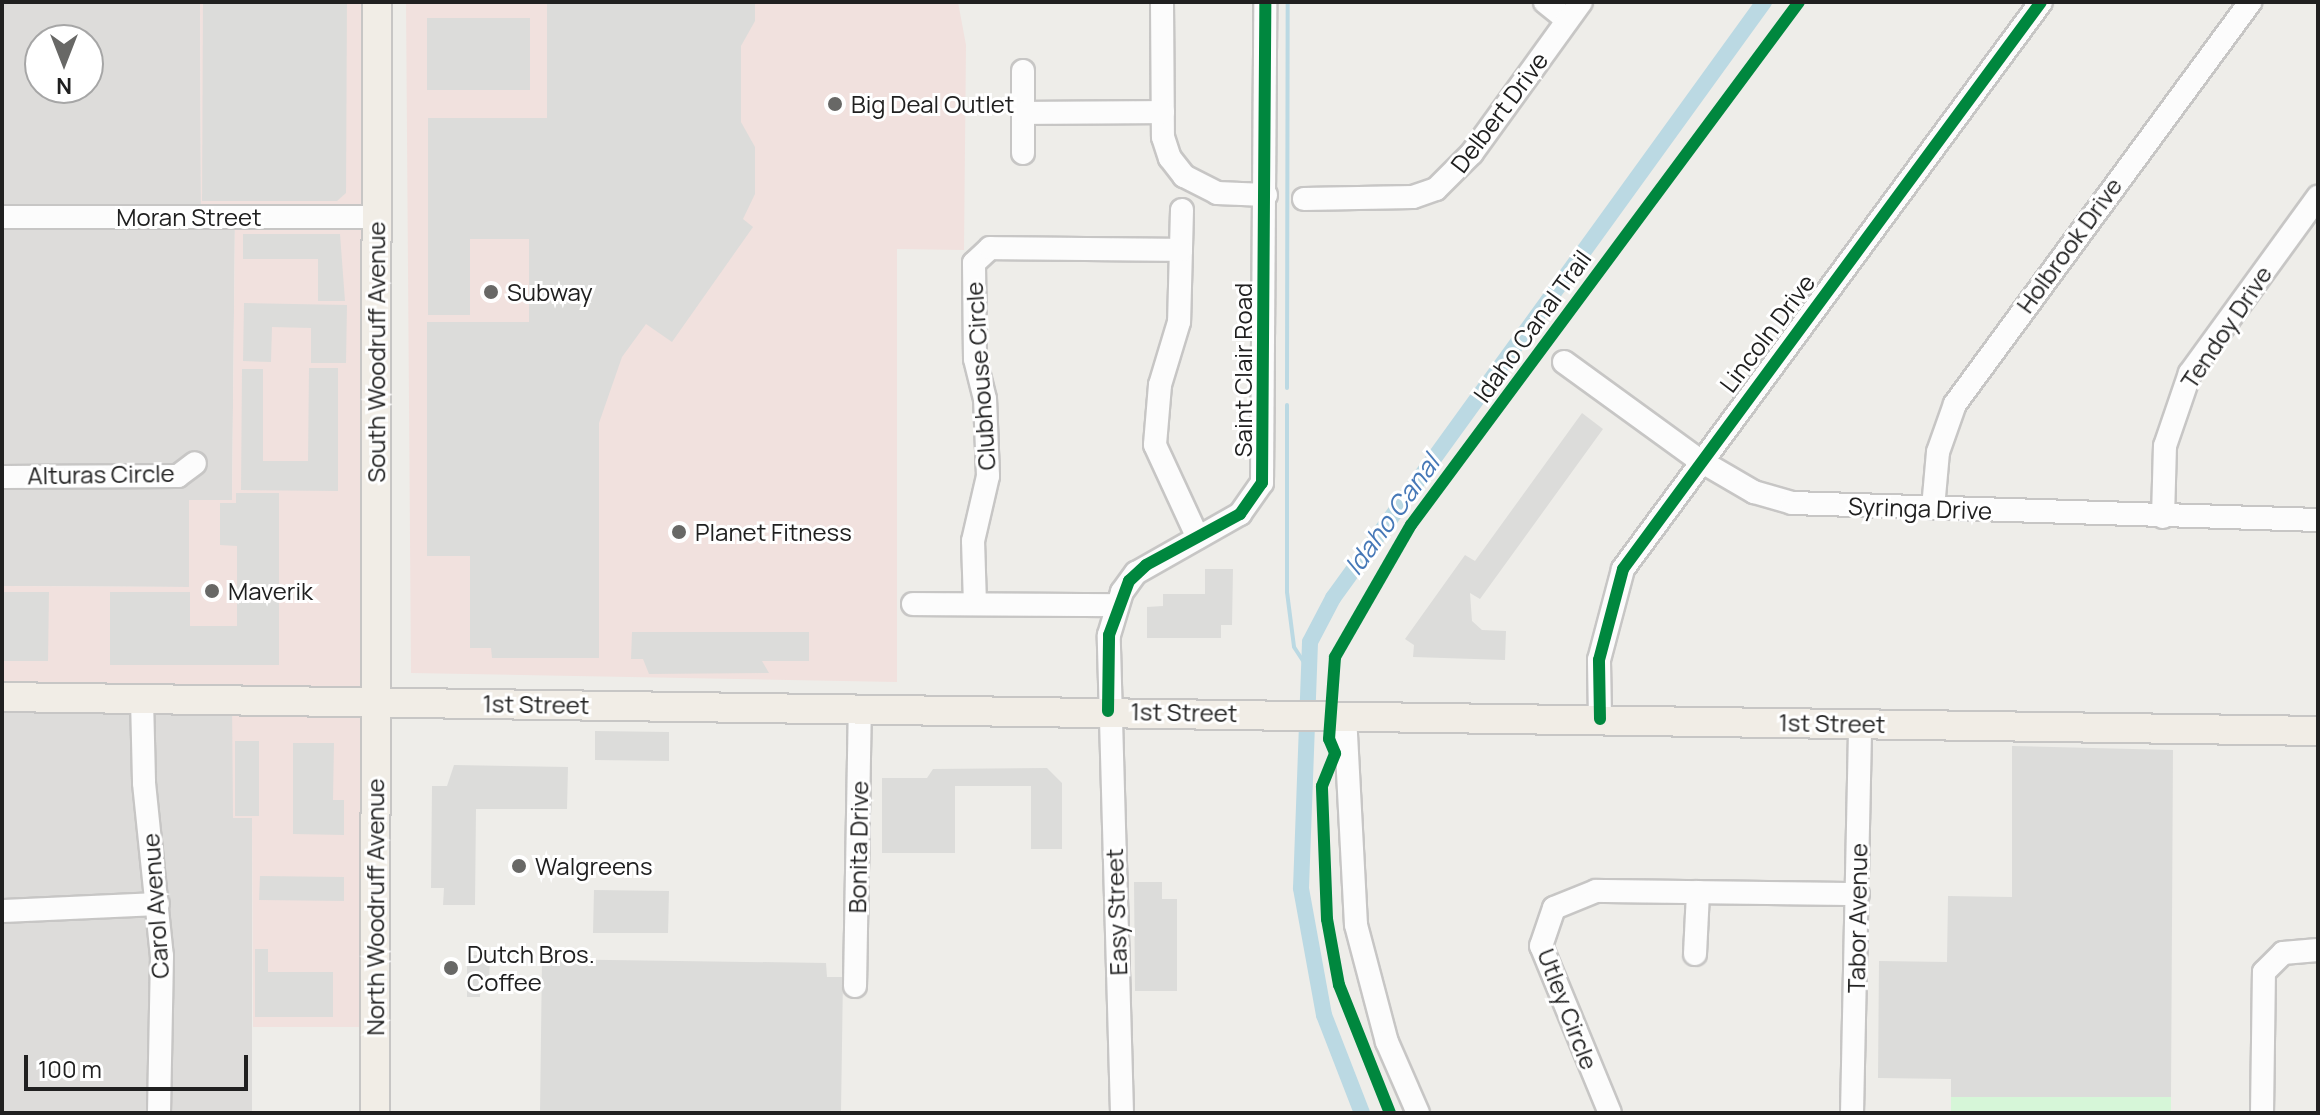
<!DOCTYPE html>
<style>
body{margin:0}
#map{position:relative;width:2320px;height:1115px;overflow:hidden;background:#eeede9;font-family:Manrope,sans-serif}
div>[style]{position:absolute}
.residential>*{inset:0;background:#dddcda}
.commercial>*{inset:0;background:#f1e1de}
.religious>*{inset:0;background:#dcdcda}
.park>*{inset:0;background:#d6f6d8}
.stream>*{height:4px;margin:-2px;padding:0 2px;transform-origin:2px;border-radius:2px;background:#bbd9e3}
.canal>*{height:16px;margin:-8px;padding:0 8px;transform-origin:8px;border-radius:8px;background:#bbd9e3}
.roads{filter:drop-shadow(2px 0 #c7c6c5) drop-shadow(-2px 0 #c7c6c5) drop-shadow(0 2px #c7c6c5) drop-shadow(0 -2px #c7c6c5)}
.minor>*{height:22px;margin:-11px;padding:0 11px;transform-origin:11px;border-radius:11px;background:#fcfcfc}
.major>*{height:28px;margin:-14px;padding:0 14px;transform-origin:14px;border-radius:14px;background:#f1ede6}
.cycleway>*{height:12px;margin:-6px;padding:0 6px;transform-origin:6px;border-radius:6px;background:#00873e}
.dots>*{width:22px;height:22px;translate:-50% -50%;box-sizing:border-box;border:4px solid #fff;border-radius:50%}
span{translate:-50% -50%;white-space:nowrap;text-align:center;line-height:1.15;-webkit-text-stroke:6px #fff;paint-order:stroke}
.poi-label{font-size:24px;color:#202020}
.left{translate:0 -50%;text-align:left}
.street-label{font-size:24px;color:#202020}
.water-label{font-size:26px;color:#4678b7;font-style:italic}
.frame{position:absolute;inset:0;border:4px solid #202020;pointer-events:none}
.north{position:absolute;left:24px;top:24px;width:80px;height:80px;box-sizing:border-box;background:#fff;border:2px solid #a6a6a6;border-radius:50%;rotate:180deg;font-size:22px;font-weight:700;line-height:32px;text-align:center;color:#202020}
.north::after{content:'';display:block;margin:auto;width:28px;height:36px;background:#686866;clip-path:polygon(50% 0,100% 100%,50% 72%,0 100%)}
.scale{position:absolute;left:24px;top:1055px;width:224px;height:36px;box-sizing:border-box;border:4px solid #202020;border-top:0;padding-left:10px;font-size:24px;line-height:28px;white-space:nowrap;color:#202020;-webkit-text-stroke:6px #fff;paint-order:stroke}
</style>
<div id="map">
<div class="residential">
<div style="clip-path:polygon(evenodd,2px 2px,200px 2px,201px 217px,235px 217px,232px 501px,189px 500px,190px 587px,2px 586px,2px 2px,40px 40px,88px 40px,88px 88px,40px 88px,40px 40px)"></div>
<div style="clip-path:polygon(2px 697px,233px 700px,233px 818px,252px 818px,252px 1113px,2px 1113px)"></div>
</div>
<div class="commercial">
<div style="clip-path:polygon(200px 2px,377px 2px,376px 1027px,253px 1027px,252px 818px,233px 818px,232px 700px,2px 697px,2px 586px,189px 587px,189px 500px,232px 500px,235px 218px,201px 217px)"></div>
<div style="clip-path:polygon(406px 2px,958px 2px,966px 45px,964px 250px,897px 249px,897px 682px,411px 673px)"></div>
</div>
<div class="religious">
<div style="clip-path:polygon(203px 2px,347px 2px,346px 193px,337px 201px,202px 201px)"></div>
<div style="clip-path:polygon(547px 2px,755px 2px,755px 21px,741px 46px,741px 122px,755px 147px,755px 194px,743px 219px,753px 227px,672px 342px,646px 324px,622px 357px,599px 423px,599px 658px,492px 658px,491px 648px,470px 648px,470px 556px,427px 556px,427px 322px,529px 322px,529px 239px,470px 239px,470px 315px,428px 315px,428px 118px,547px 118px)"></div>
<div style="clip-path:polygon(427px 18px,530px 18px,530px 90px,427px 90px)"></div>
<div style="clip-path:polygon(243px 234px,340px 234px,345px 301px,318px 301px,318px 259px,243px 259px)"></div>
<div style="clip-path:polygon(244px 303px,347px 305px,346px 363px,311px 363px,311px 328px,272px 327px,271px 362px,243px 361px)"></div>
<div style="clip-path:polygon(309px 368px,338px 368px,338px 491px,241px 490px,242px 369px,263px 369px,263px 461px,308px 461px)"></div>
<div style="clip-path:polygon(1582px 413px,1603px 429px,1480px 599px,1470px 593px,1472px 621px,1482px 630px,1506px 631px,1505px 660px,1413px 657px,1414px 645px,1405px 639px,1465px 555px,1475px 561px)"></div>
<div style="clip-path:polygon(236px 493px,279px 493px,279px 665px,110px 665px,110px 592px,190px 592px,190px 626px,237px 626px,237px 546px,220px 545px,220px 503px,236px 503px)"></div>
<div style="clip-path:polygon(1205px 569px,1233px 569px,1232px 625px,1221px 625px,1221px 638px,1147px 638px,1147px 607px,1163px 606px,1163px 594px,1205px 594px)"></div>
<div style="clip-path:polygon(4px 592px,49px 592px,48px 661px,4px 661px)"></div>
<div style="clip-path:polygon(632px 632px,809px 632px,809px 661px,762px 661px,769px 673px,649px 674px,643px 659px,631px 659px)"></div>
<div style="clip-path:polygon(595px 731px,669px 732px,669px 761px,595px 760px)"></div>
<div style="clip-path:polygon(235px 741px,259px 741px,259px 816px,235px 816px)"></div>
<div style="clip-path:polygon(293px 743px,334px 743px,333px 800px,344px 800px,344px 835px,293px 834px)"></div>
<div style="clip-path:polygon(2012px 746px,2173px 750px,2171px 1097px,1951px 1097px,1951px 1079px,1878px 1078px,1879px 961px,1947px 962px,1948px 896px,2012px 897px)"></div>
<div style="clip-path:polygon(454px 765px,568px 767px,567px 809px,476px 809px,475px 905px,443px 905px,444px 888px,431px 888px,432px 786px,447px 786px)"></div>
<div style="clip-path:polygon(1047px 768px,1062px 783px,1062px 849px,1031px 849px,1031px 786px,955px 786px,955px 853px,882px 853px,882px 778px,927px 778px,933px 769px)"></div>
<div style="clip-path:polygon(260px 876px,344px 877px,344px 901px,259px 900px)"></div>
<div style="clip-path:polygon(1134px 882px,1162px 882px,1162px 899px,1177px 899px,1177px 991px,1135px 991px)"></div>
<div style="clip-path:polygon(594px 890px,669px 891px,668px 933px,593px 933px)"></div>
<div style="clip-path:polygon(255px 949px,268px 949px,268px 972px,333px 972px,333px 1017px,255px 1017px)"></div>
<div style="clip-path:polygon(467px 955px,490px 955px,489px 984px,481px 984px,480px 997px,467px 997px)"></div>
<div style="clip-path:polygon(542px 959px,826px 963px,827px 977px,843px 977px,841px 1113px,540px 1113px)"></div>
</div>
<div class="park">
<div style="clip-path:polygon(1951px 1097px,2171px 1097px,2171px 1113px,1951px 1113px)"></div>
</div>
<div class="stream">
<div style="left:1287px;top:388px;width:386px;rotate:-89.9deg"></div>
<div style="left:1287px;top:405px;width:187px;rotate:90deg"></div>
<div style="left:1287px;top:592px;width:55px;rotate:82.7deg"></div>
<div style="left:1294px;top:647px;width:20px;rotate:57deg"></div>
</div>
<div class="canal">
<div style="left:1362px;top:1113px;width:105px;rotate:-111.2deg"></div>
<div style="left:1324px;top:1015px;width:129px;rotate:-100.3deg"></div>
<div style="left:1301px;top:888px;width:246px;rotate:-87.9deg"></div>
<div style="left:1310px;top:642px;width:50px;rotate:-62.4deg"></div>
<div style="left:1333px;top:598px;width:736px;rotate:-54.13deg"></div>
</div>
<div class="roads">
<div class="minor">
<div style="left:1162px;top:2px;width:135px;rotate:89.6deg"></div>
<div style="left:1163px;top:137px;width:22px;rotate:72deg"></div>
<div style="left:1170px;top:158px;width:23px;rotate:52deg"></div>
<div style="left:1184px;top:176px;width:37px;rotate:27deg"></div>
<div style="left:1217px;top:193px;width:49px;rotate:2.3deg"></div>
<div style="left:1545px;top:2px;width:28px;rotate:39deg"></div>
<div style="left:1023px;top:71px;width:82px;rotate:90deg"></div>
<div style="left:1024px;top:113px;width:139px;rotate:-0.4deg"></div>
<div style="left:1304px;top:199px;width:109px;rotate:-1.1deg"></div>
<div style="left:1413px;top:197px;width:24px;rotate:-19deg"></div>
<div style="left:1436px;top:189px;width:51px;rotate:-45deg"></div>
<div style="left:1472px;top:153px;width:186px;rotate:-54.2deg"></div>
<div style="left:1182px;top:210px;width:112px;rotate:91.5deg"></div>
<div style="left:1179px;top:322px;width:66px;rotate:106.8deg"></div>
<div style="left:1160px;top:385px;width:60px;rotate:94.8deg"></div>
<div style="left:1155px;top:445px;width:102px;rotate:65.2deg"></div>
<div style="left:2px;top:217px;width:374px"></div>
<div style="left:1564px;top:362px;width:167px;rotate:36deg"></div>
<div style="left:1699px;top:460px;width:64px;rotate:30.2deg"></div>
<div style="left:1754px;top:492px;width:40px;rotate:16deg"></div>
<div style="left:1792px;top:503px;width:526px;rotate:1.85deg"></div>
<div style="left:2px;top:477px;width:176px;rotate:-0.3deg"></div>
<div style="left:178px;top:476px;width:21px;rotate:-37deg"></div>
<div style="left:1933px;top:508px;width:56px;rotate:-84.9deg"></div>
<div style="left:1938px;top:452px;width:51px;rotate:-70.5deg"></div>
<div style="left:1955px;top:404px;width:499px;rotate:-53.7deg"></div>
<div style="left:2163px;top:517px;width:71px;rotate:-88.4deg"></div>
<div style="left:2165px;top:446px;width:77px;rotate:-71.1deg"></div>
<div style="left:2190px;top:373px;width:218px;rotate:-54deg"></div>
<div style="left:913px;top:604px;width:204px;rotate:0.3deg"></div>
<div style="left:975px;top:604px;width:63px;rotate:-91.8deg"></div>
<div style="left:973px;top:541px;width:67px;rotate:-77deg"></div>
<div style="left:988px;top:476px;width:77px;rotate:-92.2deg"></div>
<div style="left:985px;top:399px;width:41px;rotate:-104deg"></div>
<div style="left:975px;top:359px;width:96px;rotate:-90.6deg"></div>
<div style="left:974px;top:263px;width:22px;rotate:-43deg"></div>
<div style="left:990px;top:248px;width:191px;rotate:0.6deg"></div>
<div style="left:142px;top:699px;width:84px;rotate:88.6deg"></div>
<div style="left:144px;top:783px;width:174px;rotate:84.1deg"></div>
<div style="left:162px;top:956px;width:157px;rotate:91.1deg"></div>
<div style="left:1345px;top:715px;width:210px;rotate:87deg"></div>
<div style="left:1356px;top:925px;width:121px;rotate:75.2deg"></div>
<div style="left:1387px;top:1042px;width:77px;rotate:66.4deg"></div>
<div style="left:1600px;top:719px;width:59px;rotate:-91deg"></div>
<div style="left:1599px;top:660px;width:94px;rotate:-75.2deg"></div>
<div style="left:1623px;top:569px;width:704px;rotate:-53.6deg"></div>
<div style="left:2px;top:911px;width:156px;rotate:-2.6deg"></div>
<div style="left:1695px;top:954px;width:62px;rotate:-87.2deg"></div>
<div style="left:855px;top:986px;width:278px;rotate:-89deg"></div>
<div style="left:1122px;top:1113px;width:478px;rotate:-91.6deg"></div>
<div style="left:1109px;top:635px;width:45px;rotate:-73.2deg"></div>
<div style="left:1122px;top:592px;width:24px;rotate:-54deg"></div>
<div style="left:1136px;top:573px;width:120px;rotate:-29.6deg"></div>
<div style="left:1240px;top:514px;width:38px;rotate:-55deg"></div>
<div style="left:1262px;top:483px;width:481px;rotate:-89.6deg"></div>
<div style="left:1610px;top:1113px;width:181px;rotate:-112.4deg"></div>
<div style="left:1541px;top:946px;width:40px;rotate:-71.1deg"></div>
<div style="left:1554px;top:908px;width:45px;rotate:-22deg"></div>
<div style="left:1596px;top:891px;width:262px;rotate:0.7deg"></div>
<div style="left:1852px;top:1113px;width:389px;rotate:-88.8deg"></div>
<div style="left:2262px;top:1113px;width:141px;rotate:-89.2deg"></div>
<div style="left:2264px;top:972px;width:27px;rotate:-45deg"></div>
<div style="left:2283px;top:953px;width:35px;rotate:-5deg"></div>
</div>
<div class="major">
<div style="left:2px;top:697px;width:2316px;rotate:0.84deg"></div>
<div style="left:375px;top:1113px;width:1111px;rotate:-89.9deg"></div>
</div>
</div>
<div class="cycleway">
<div style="left:1108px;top:711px;width:76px;rotate:-89.2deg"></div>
<div style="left:1109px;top:635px;width:58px;rotate:-69.7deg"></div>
<div style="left:1129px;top:581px;width:23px;rotate:-43deg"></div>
<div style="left:1146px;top:565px;width:107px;rotate:-28.5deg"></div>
<div style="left:1240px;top:514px;width:38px;rotate:-55deg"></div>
<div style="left:1262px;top:483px;width:481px;rotate:-89.6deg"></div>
<div style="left:1600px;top:719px;width:59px;rotate:-91deg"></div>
<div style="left:1599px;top:660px;width:94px;rotate:-75.2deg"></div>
<div style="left:1623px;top:569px;width:704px;rotate:-53.6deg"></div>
<div style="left:1390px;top:1113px;width:138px;rotate:-111.7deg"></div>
<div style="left:1339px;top:985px;width:67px;rotate:-100.3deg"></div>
<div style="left:1327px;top:919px;width:133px;rotate:-92.2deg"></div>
<div style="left:1322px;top:786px;width:35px;rotate:-68deg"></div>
<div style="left:1335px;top:753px;width:15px;rotate:-113deg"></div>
<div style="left:1329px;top:739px;width:82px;rotate:-85.8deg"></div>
<div style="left:1335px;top:657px;width:152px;rotate:-60.1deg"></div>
<div style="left:1411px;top:525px;width:651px;rotate:-53.43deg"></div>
</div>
<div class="dots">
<div style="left:835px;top:104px;background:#686866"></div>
<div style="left:491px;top:292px;background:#686866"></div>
<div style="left:679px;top:532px;background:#686866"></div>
<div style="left:212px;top:591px;background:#686866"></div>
<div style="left:519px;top:866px;background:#686866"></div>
<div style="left:451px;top:968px;background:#686866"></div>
</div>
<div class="poi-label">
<span class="left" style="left:851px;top:104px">Big Deal Outlet</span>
<span class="left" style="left:507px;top:292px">Subway</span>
<span class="left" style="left:695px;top:532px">Planet Fitness</span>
<span class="left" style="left:228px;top:591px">Maverik</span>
<span class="left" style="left:535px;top:866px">Walgreens</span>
<span class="left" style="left:467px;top:968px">Dutch Bros.<br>Coffee</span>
</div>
<div class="street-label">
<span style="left:1499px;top:112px;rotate:-53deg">Delbert Drive</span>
<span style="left:189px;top:217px">Moran Street</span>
<span style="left:2069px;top:245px;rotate:-54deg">Holbrook Drive</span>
<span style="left:1532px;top:326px;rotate:-54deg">Idaho Canal Trail</span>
<span style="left:2226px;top:327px;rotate:-56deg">Tendoy Drive</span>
<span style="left:1767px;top:333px;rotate:-53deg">Lincoln Drive</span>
<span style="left:376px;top:352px;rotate:-90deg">South Woodruff Avenue</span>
<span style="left:1243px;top:370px;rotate:-90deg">Saint Clair Road</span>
<span style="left:980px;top:376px;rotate:-94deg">Clubhouse Circle</span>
<span style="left:101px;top:474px;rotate:-1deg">Alturas Circle</span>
<span style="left:1920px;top:508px;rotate:2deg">Syringa Drive</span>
<span style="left:536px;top:704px;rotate:1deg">1st Street</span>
<span style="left:1184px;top:712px;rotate:1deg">1st Street</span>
<span style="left:1832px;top:723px;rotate:1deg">1st Street</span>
<span style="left:858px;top:847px;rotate:-89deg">Bonita Drive</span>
<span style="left:155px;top:906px;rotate:-94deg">Carol Avenue</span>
<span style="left:375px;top:907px;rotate:-90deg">North Woodruff Avenue</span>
<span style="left:1116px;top:912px;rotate:-92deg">Easy Street</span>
<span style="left:1857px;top:918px;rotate:-89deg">Tabor Avenue</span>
<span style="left:1568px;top:1009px;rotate:69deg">Utley Circle</span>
</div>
<div class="water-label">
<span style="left:1392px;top:515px;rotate:-54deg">Idaho Canal</span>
</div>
<div class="frame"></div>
<div class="north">N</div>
<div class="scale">100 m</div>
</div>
